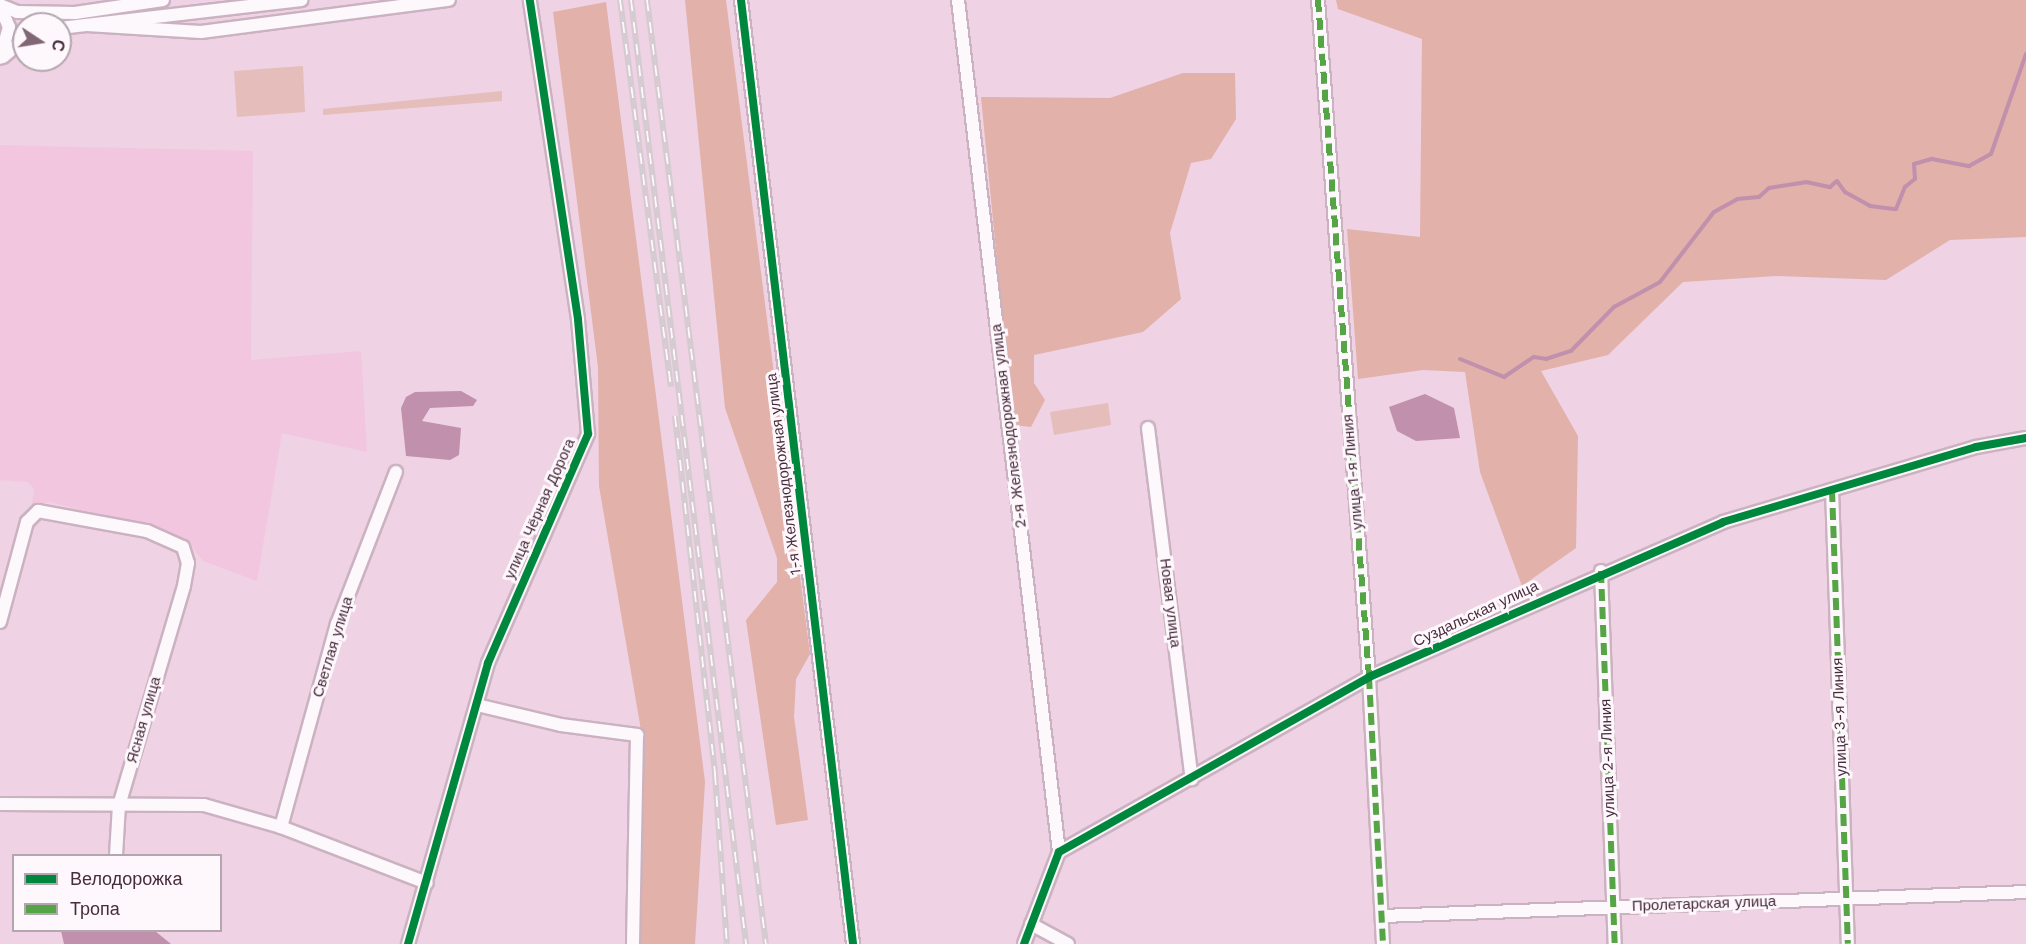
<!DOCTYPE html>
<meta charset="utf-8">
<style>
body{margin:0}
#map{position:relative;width:2026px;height:944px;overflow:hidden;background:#efd2e3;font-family:"Work Sans",sans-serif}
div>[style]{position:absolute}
.built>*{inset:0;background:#f3c6e0}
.green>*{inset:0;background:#e5bdba}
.forest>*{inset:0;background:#e1b1aa}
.water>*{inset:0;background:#c190ad}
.stream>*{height:4px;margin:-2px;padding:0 2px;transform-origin:2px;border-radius:2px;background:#c190ad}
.roads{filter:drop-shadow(2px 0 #cbb2c0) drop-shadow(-2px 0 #cbb2c0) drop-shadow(0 2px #cbb2c0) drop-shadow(0 -2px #cbb2c0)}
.minor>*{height:12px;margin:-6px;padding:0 6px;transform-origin:6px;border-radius:6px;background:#fdf8fb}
.rail>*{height:6px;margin-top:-3px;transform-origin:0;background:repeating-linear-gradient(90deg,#fef7fb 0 11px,#d4cbd0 0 22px);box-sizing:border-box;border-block:2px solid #d4cbd0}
.quiet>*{height:6px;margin-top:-3px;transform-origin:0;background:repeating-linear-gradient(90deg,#55a445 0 12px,transparent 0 18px)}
.cycleway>*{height:8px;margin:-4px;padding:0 4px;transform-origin:4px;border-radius:4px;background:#00873e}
span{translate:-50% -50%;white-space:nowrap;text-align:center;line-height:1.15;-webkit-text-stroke:6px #fef7fb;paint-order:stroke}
.street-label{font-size:15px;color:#462d3c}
.legend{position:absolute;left:12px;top:854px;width:210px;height:78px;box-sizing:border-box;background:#fef7fb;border:2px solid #b4a6af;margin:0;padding:8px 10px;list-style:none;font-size:18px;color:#462d3c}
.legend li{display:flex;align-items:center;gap:12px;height:30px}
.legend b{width:30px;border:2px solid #b4a6af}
.north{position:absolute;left:12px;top:12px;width:60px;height:60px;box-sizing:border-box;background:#fef7fb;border:2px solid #b4a6af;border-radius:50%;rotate:102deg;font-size:16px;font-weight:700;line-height:24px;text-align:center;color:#462d3c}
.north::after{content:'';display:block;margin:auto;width:21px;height:27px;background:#816776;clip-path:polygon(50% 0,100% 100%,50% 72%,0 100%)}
</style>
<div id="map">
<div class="built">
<div style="clip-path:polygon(0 145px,253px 151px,251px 360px,361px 351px,367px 452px,282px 433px,257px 581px,203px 561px,186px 539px,51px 502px,32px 504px,34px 489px,28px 482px,0 480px)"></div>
</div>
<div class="green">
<div style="clip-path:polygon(303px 66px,305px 112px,237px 117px,234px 71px)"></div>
<div style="clip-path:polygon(502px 91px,502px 101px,323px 115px,323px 109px)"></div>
<div style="clip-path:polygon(1108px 403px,1111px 425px,1054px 435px,1050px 412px)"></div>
</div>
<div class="forest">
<div style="clip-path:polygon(685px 0,726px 0,810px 654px,796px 679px,794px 717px,808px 820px,776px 825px,746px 620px,777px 582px,777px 558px,725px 408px)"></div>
<div style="clip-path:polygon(1336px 0,2026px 0,2026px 237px,1950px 240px,1886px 280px,1776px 276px,1683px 282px,1608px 355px,1541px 371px,1578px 436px,1576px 548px,1522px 586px,1480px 472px,1465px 372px,1423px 370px,1358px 379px,1347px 229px,1420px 237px,1422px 39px,1338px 9px)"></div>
<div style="clip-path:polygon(606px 2px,705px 782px,695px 944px,640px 944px,641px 730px,599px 486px,598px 367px,553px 12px)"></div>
<div style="clip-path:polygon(1183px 73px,1235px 73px,1236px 119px,1211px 159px,1191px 163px,1170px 233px,1181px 299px,1143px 332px,1034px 355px,1034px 383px,1045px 400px,1031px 427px,1013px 425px,981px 97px,1110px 98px)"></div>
</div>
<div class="water">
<div style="clip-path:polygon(461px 391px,477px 400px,473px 406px,430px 408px,422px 421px,461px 428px,459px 455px,450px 460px,406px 456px,401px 408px,406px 397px,415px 392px)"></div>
<div style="clip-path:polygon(1425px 394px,1454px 408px,1460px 438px,1416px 441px,1397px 431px,1389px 407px)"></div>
<div style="clip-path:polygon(61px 931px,155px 931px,171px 944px,64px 944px)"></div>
</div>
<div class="stream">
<div style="left:1460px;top:359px;width:48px;rotate:22.2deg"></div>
<div style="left:1504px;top:377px;width:36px;rotate:-34deg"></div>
<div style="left:1534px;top:357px;width:12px;rotate:9deg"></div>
<div style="left:1546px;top:359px;width:26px;rotate:-18deg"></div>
<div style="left:1571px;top:351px;width:62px;rotate:-45.7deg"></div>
<div style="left:1614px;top:307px;width:52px;rotate:-28.5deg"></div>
<div style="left:1660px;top:282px;width:88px;rotate:-52.4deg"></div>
<div style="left:1714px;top:212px;width:26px;rotate:-29deg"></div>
<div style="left:1737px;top:199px;width:22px;rotate:-5deg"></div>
<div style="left:1759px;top:197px;width:13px;rotate:-42deg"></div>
<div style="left:1769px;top:188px;width:37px;rotate:-9deg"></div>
<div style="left:1806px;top:182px;width:25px;rotate:12deg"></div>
<div style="left:1830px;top:187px;width:9px;rotate:-41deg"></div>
<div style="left:1837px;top:181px;width:14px;rotate:54deg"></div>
<div style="left:1845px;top:192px;width:29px;rotate:29deg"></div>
<div style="left:1870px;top:206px;width:26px;rotate:7deg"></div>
<div style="left:1896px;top:209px;width:24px;rotate:-68deg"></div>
<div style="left:1905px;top:187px;width:13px;rotate:-39deg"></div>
<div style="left:1915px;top:179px;width:15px;rotate:-94deg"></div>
<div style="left:1914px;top:164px;width:19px;rotate:-16deg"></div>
<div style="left:1932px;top:159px;width:38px;rotate:11deg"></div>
<div style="left:1969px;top:166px;width:25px;rotate:-29deg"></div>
<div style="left:1991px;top:154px;width:106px;rotate:-70.7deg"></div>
</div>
<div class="roads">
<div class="minor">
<div style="left:741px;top:0;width:951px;rotate:83.23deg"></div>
<div style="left:958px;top:0;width:858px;rotate:83.24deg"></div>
<div style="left:1318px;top:0;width:679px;rotate:85.69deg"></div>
<div style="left:1369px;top:677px;width:267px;rotate:87deg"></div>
<div style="left:0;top:5px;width:18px;rotate:22deg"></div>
<div style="left:17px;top:12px;width:58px;rotate:1deg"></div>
<div style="left:75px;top:13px;width:89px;rotate:-8.4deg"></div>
<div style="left:0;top:6px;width:23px;rotate:67deg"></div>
<div style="left:9px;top:27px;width:32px;rotate:106deg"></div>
<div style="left:87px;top:25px;width:114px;rotate:3.5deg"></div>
<div style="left:201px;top:32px;width:250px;rotate:-7.4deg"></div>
<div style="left:60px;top:28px;width:243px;rotate:-6.6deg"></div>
<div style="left:3px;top:57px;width:28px;rotate:-41deg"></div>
<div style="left:1148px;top:428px;width:354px;rotate:82.9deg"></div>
<div style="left:1832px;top:490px;width:454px;rotate:88deg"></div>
<div style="left:1601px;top:571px;width:373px;rotate:87.9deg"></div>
<div style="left:0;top:622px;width:104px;rotate:-74.9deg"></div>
<div style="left:27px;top:522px;width:16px;rotate:-45deg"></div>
<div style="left:38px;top:511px;width:111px;rotate:10.4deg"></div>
<div style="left:147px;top:531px;width:39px;rotate:24deg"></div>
<div style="left:183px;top:547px;width:17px;rotate:73deg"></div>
<div style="left:188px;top:563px;width:23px;rotate:100deg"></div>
<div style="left:184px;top:586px;width:228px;rotate:106.5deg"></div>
<div style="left:119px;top:805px;width:51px;rotate:93.4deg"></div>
<div style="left:477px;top:705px;width:86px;rotate:13.4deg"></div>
<div style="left:561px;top:725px;width:77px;rotate:7.5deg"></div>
<div style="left:637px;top:735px;width:209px;rotate:91.1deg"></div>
<div style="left:0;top:804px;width:204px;rotate:0.3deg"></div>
<div style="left:204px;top:805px;width:80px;rotate:15.9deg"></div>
<div style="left:281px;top:827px;width:156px;rotate:21deg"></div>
<div style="left:281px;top:827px;width:211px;rotate:-74.6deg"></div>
<div style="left:337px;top:624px;width:163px;rotate:-68.8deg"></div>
<div style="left:1382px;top:916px;width:644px;rotate:-2.13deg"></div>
<div style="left:1031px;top:924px;width:42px;rotate:28.4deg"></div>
<div style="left:408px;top:944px;width:292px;rotate:-74.1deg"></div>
<div style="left:488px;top:663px;width:250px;rotate:-66.4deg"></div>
<div style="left:588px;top:434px;width:115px;rotate:-95deg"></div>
<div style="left:578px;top:319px;width:323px;rotate:-98.6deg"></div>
<div style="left:1024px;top:944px;width:98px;rotate:-69.2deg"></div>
<div style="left:1059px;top:852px;width:356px;rotate:-29.4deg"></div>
<div style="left:1369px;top:677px;width:386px;rotate:-23.6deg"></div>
<div style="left:1723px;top:522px;width:264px;rotate:-16.5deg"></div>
<div style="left:1976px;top:447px;width:51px;rotate:-10.2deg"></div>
</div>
</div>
<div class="rail">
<div style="left:620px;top:0;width:390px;rotate:82.5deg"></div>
<div style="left:631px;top:0;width:951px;rotate:83.05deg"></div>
<div style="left:647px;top:0;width:951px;rotate:82.82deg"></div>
<div style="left:675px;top:416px;width:360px;rotate:83.6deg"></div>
<div style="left:715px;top:774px;width:170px;rotate:86deg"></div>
</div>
<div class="quiet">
<div style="left:1318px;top:0;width:679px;rotate:85.69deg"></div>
<div style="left:1369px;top:677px;width:267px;rotate:87deg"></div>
<div style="left:1832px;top:490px;width:454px;rotate:88deg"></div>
<div style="left:1601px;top:571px;width:373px;rotate:87.9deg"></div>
</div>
<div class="cycleway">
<div style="left:741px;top:0;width:951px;rotate:83.23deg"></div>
<div style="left:408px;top:944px;width:292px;rotate:-74.1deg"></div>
<div style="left:488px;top:663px;width:250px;rotate:-66.4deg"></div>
<div style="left:588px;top:434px;width:115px;rotate:-95deg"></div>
<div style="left:578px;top:319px;width:323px;rotate:-98.6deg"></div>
<div style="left:1024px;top:944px;width:98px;rotate:-69.2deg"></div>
<div style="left:1059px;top:852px;width:356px;rotate:-29.4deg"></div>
<div style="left:1369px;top:677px;width:386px;rotate:-23.6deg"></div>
<div style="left:1723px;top:522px;width:264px;rotate:-16.5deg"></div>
<div style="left:1976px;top:447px;width:51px;rotate:-10.2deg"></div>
</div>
<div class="street-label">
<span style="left:1009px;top:426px;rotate:-97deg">2-я Железнодорожная улица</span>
<span style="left:1353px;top:472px;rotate:-95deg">улица 1-я Линия</span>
<span style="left:784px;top:474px;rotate:-97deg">1-я Железнодорожная улица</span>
<span style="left:540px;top:509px;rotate:-66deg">улица Чёрная Дорога</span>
<span style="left:1170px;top:603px;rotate:83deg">Новая улица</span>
<span style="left:1476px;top:614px;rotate:-25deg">Суздальская улица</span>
<span style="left:333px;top:647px;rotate:-73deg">Светлая улица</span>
<span style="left:1840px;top:717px;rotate:-92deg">улица 3-я Линия</span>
<span style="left:144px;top:720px;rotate:-74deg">Ясная улица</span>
<span style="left:1608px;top:758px;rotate:-92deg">улица 2-я Линия</span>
<span style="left:1704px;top:904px;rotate:-2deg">Пролетарская улица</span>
</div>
<ul class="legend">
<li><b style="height:8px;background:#00873e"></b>Велодорожка</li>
<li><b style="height:8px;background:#55a445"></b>Тропа</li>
</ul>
<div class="north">С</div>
</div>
